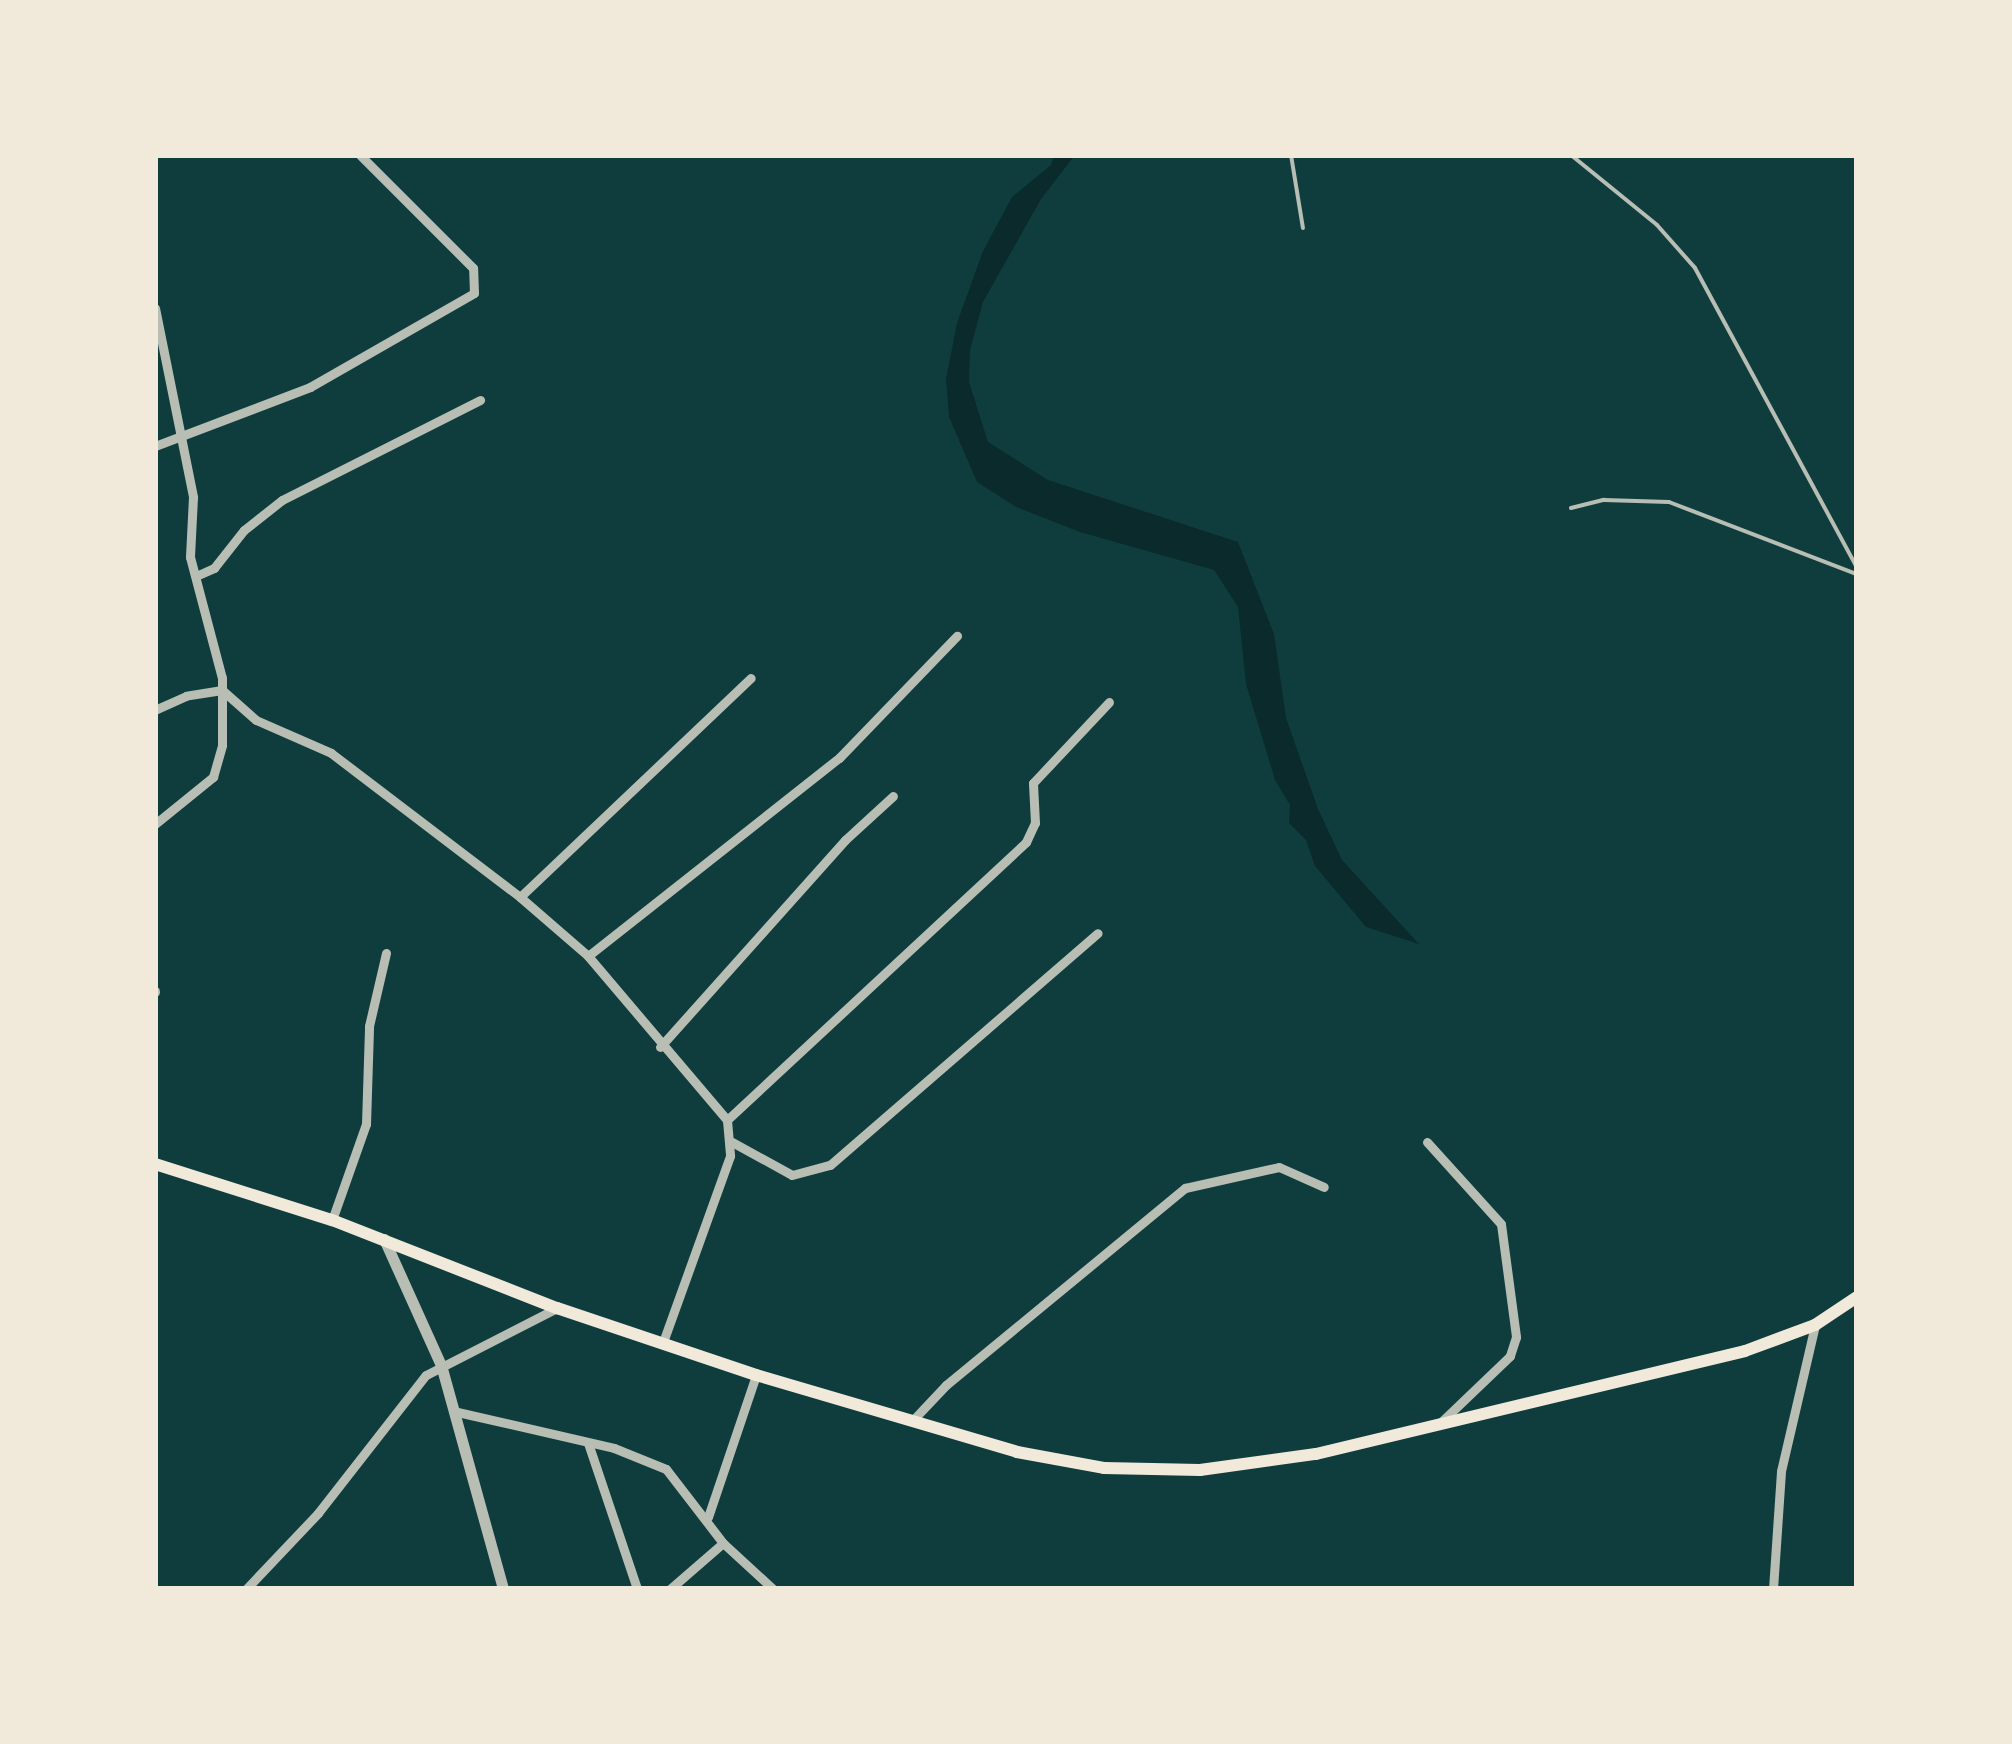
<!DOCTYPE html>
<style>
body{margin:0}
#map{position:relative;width:2012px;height:1744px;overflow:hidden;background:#0f3d3e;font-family:"Titillium Web",sans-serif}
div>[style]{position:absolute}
.water>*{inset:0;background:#0a2a2b}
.service>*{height:4px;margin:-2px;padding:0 2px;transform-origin:2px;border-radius:2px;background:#b8beb3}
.minor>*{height:9px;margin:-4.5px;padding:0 4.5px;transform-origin:4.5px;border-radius:4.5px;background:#b8beb3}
.tertiary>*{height:11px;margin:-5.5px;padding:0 5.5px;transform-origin:5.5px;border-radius:5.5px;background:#b8beb3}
.secondary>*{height:12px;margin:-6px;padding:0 6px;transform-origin:6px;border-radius:6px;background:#f1e9da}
span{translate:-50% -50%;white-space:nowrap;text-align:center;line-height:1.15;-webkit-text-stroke:8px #f1e9da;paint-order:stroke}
.frame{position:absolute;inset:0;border:158px solid #f1e9da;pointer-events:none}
</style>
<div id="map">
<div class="water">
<div style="clip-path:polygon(1054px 155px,1075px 155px,1041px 199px,983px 302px,970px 350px,969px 382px,988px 442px,1048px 480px,1238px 542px,1274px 634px,1286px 718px,1318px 809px,1342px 860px,1419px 944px,1366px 927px,1315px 866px,1306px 840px,1289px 823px,1290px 805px,1275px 780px,1246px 684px,1238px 607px,1214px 570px,1080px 532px,1016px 507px,977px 482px,949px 417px,946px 379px,957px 323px,983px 251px,1012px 197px,1051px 165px)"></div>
</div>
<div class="service">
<div style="left:1291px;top:155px;width:74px;rotate:80.7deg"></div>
<div style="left:1571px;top:155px;width:111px;rotate:39.1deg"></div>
<div style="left:1657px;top:225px;width:57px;rotate:48.5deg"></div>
<div style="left:1695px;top:268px;width:340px;rotate:61.6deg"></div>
<div style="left:1571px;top:508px;width:34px;rotate:-14deg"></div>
<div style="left:1604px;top:500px;width:65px;rotate:1.8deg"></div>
<div style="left:1669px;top:502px;width:201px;rotate:21deg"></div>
</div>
<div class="minor">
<div style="left:155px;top:308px;width:193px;rotate:78.6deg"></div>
<div style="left:193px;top:497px;width:60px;rotate:92.9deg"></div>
<div style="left:190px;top:557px;width:125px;rotate:75.2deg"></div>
<div style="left:222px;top:678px;width:12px;rotate:90deg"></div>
<div style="left:222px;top:690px;width:36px;rotate:171deg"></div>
<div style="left:186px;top:696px;width:34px;rotate:156deg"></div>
<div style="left:155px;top:446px;width:166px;rotate:-20.8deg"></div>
<div style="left:310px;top:387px;width:189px;rotate:-29.8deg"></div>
<div style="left:474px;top:293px;width:25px;rotate:-92deg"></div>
<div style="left:473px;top:268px;width:160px;rotate:-135deg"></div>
<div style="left:196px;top:576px;width:20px;rotate:-24deg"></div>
<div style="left:214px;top:568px;width:48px;rotate:-51.7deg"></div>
<div style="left:244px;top:530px;width:48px;rotate:-38.3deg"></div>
<div style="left:282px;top:500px;width:222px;rotate:-26.8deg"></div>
<div style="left:222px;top:690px;width:45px;rotate:41.4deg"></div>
<div style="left:256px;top:720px;width:82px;rotate:23.7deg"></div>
<div style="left:331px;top:753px;width:238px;rotate:37.3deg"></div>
<div style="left:520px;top:897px;width:90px;rotate:40.9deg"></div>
<div style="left:588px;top:956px;width:215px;rotate:49.7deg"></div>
<div style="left:727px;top:1120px;width:36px;rotate:85deg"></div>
<div style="left:730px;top:1156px;width:198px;rotate:109.8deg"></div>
<div style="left:155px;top:824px;width:75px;rotate:-39deg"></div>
<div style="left:213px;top:777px;width:33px;rotate:-74deg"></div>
<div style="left:222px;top:745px;width:55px;rotate:-90deg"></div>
<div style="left:520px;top:897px;width:318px;rotate:-43.5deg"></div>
<div style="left:588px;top:956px;width:320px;rotate:-38.3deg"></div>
<div style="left:839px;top:758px;width:170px;rotate:-46deg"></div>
<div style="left:155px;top:992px;width:1px;rotate:-90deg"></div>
<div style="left:660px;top:1047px;width:278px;rotate:-48.2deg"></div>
<div style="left:845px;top:840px;width:65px;rotate:-42.5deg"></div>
<div style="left:727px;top:1120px;width:408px;rotate:-42.9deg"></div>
<div style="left:1026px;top:842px;width:21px;rotate:-65deg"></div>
<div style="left:1035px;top:823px;width:40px;rotate:-92.9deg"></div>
<div style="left:1033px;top:783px;width:111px;rotate:-46.8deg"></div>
<div style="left:732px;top:1142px;width:68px;rotate:28.8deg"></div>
<div style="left:792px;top:1175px;width:39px;rotate:-15deg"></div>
<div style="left:830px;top:1165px;width:354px;rotate:-40.9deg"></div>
<div style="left:1427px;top:1142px;width:110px;rotate:47.9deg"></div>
<div style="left:1501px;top:1224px;width:114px;rotate:82.4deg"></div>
<div style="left:1516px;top:1337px;width:20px;rotate:108deg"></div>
<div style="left:1510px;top:1356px;width:95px;rotate:136.3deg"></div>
<div style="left:332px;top:1220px;width:102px;rotate:-70.5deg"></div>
<div style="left:366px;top:1124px;width:98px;rotate:-88.2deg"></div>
<div style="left:369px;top:1026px;width:75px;rotate:-76.9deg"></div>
<div style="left:453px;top:1411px;width:165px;rotate:12.9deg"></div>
<div style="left:614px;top:1448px;width:56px;rotate:22deg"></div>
<div style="left:666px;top:1469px;width:93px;rotate:52.4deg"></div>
<div style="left:723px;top:1543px;width:68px;rotate:42.6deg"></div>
<div style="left:912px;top:1421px;width:50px;rotate:-46.6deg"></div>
<div style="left:946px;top:1385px;width:310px;rotate:-39.5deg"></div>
<div style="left:1185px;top:1188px;width:96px;rotate:-12.6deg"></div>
<div style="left:1279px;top:1167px;width:49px;rotate:24deg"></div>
<div style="left:588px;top:1443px;width:154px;rotate:71.4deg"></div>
<div style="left:708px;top:1517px;width:150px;rotate:-71.3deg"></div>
<div style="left:246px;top:1589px;width:105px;rotate:-46.5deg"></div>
<div style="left:318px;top:1513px;width:175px;rotate:-52deg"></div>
<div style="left:426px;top:1375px;width:147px;rotate:-27.1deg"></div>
<div style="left:670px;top:1589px;width:70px;rotate:-41deg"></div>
<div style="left:1773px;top:1589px;width:118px;rotate:-86.1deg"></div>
<div style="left:1781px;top:1471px;width:150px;rotate:-76.9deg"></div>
</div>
<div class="tertiary">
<div style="left:384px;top:1239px;width:138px;rotate:65.7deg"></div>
<div style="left:441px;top:1365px;width:232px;rotate:74.5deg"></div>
</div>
<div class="secondary">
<div style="left:155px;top:1164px;width:186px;rotate:17.6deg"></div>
<div style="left:332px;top:1220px;width:242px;rotate:21.4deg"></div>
<div style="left:557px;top:1308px;width:210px;rotate:18.6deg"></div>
<div style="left:756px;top:1375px;width:272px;rotate:16.4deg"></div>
<div style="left:1017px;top:1452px;width:88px;rotate:10.4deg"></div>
<div style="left:1104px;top:1468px;width:96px;rotate:1.2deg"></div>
<div style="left:1200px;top:1470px;width:117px;rotate:-7.9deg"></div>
<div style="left:1316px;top:1454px;width:441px;rotate:-13.5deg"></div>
<div style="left:1745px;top:1351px;width:75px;rotate:-20.4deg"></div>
<div style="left:1815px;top:1325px;width:50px;rotate:-33.7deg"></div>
</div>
<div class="frame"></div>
</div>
